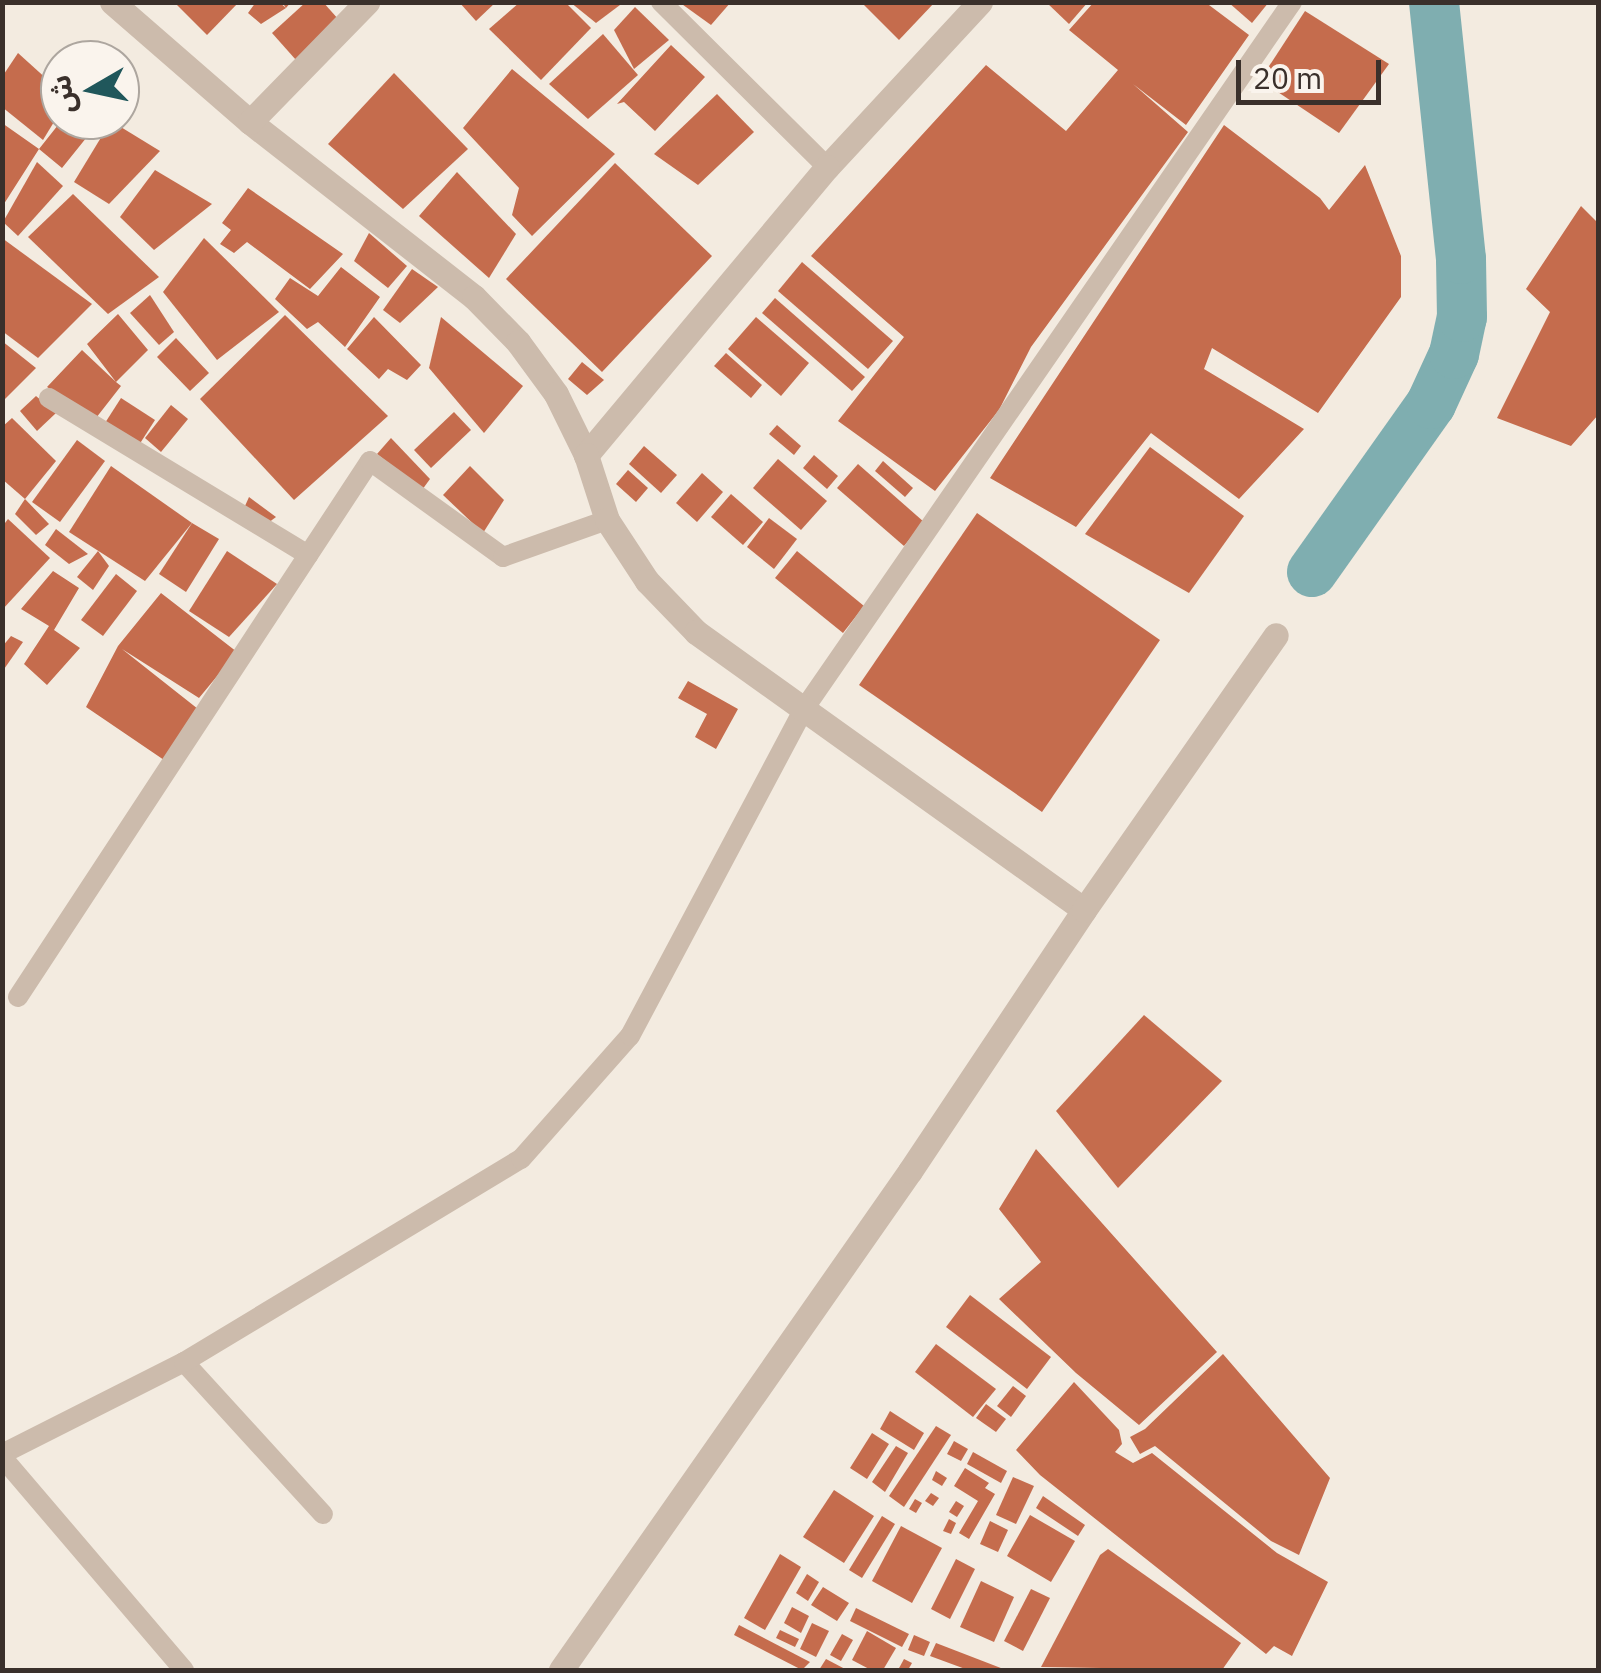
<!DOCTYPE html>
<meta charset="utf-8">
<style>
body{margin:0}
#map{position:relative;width:1601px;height:1673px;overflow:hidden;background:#f3ebe0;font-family:"IBM Plex Sans","Noto Sans Arabic",sans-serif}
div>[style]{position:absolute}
.canal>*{height:50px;margin:-25px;padding:0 25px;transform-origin:25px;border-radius:25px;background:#7faeb0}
.building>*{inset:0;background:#c56c4d}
.service>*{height:20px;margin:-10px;padding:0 10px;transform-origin:10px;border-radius:10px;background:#ccbbac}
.minor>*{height:25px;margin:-12.5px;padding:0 12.5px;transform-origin:12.5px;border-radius:12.5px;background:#ccbbac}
span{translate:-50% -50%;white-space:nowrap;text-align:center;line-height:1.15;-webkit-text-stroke:10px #faf4ed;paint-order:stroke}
.frame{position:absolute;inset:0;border:5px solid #3a302b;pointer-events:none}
.north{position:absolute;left:40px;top:40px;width:100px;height:100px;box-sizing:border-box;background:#faf4ed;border:2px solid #ada69f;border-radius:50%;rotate:261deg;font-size:28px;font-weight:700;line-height:40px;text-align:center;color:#3a302b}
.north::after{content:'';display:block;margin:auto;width:35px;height:45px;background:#20575b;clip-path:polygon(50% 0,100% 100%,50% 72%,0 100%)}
.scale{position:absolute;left:1236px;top:60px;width:145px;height:45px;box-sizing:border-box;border:5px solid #3a302b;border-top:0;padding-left:12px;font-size:30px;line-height:35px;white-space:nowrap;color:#3a302b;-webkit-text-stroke:8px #faf4ed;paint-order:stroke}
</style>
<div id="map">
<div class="canal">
<div style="left:1312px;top:572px;width:206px;rotate:-54.7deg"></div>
<div style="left:1431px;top:404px;width:55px;rotate:-65.3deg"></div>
<div style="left:1454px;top:354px;width:38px;rotate:-78deg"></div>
<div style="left:1462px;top:317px;width:58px;rotate:-91deg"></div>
<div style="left:1461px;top:259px;width:258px;rotate:-96deg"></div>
</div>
<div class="building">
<div style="clip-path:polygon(174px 2px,239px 2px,207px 35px)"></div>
<div style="clip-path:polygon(256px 2px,279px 2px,286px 8px,282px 2px,291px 2px,286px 8px,261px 24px,248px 13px)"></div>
<div style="clip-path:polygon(306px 2px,323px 2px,339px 20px,296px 60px,272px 33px)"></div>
<div style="clip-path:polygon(459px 2px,496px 2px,476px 21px)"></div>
<div style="clip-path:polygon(520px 2px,565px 2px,591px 28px,541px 80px,489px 29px)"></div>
<div style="clip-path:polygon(570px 2px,624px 2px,596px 23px)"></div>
<div style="clip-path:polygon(679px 2px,731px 2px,711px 25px)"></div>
<div style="clip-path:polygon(861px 2px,935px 2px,899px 40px)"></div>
<div style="clip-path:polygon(1046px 2px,1088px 2px,1069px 24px)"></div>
<div style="clip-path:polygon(1094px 2px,1205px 2px,1249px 35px,1186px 125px,1133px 84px,1188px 132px,1031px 347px,999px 410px,935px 491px,838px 421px,904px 337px,811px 256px,986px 65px,1066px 131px,1118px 70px,1069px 30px)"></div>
<div style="clip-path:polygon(1228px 2px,1269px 2px,1252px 23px)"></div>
<div style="clip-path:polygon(635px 7px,669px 40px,634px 69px,614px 30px)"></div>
<div style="clip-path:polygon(1305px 11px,1389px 64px,1339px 133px,1260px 80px)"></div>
<div style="clip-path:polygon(603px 34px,638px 75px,588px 119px,549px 84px)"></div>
<div style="clip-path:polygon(671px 45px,705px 77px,655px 131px,624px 102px,617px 104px)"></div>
<div style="clip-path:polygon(18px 53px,60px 91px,60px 112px,43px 140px,2px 107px,2px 77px)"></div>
<div style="clip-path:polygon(512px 69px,615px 154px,532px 236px,512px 215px,519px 188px,463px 128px)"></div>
<div style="clip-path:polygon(394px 73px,468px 149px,403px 209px,328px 144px)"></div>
<div style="clip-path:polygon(717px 94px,754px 132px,698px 185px,654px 154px)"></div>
<div style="clip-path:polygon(62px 120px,99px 122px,62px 168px,39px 149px,2px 207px,2px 123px,39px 149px)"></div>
<div style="clip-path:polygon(111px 121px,160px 151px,109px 204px,74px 182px)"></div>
<div style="clip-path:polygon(1224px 125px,1320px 198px,1329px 210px,1365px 165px,1401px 256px,1401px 297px,1318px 413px,1212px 348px,1204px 369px,1304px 429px,1239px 499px,1151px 433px,1076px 527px,990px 478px)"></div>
<div style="clip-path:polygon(37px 162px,63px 186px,18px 236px,3px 222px)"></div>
<div style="clip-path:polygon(615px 163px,712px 256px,602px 372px,506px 279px)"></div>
<div style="clip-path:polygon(155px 170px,212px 204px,154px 250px,120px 217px)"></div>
<div style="clip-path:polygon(457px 172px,516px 234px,489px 278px,419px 216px)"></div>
<div style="clip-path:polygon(248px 188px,343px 254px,310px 289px,247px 242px,234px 253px,220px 244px,231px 230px,222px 223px)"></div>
<div style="clip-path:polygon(73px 194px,159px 277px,108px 314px,28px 237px)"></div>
<div style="clip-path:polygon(1581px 206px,1598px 223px,1598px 415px,1571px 446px,1497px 418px,1550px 312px,1526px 289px)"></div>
<div style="clip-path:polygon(369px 233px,407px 266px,388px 288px,354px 261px)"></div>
<div style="clip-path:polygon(2px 238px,92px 304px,38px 358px,2px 331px)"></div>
<div style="clip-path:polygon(204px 238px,279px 312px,217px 360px,163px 292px)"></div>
<div style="clip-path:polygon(802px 262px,893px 341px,868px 369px,778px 291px)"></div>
<div style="clip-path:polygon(341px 267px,380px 297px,345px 347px,318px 322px,307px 329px,275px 299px,290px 278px,318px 296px)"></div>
<div style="clip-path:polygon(412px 269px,438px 287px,400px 323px,383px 310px)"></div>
<div style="clip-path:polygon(150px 295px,174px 332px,159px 345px,130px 313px)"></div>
<div style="clip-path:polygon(775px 298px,865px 377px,852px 391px,762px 313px)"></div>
<div style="clip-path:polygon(118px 314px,148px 350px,116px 382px,121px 386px,96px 418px,47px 387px,82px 350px,116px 382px,87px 344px)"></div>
<div style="clip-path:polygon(285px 315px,388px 416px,294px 500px,200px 399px)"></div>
<div style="clip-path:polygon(374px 317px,421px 365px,407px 380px,388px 369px,379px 379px,347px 349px)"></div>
<div style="clip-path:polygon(441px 317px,523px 386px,484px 433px,429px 368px)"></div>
<div style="clip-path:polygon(756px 317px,809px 363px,781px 396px,728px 349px)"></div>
<div style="clip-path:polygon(176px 338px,209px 373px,190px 391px,157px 357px)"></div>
<div style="clip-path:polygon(2px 341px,36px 368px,2px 402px)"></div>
<div style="clip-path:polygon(726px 353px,762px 385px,751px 398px,714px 366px)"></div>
<div style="clip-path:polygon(582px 362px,604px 380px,587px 395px,568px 379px)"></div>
<div style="clip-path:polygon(36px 396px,56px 413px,37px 431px,20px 411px)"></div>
<div style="clip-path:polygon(121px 398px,155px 420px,139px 445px,105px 423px)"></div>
<div style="clip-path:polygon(171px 405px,188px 419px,161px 452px,145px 438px)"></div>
<div style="clip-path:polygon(454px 412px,471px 430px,431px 468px,414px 450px)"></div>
<div style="clip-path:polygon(12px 418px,56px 461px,25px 499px,2px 479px,2px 427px)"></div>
<div style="clip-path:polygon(777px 425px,801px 446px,794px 455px,769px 434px)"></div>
<div style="clip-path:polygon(391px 438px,430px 479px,422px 490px,377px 454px)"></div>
<div style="clip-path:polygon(77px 440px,105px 461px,60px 522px,32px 502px)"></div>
<div style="clip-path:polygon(644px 446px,677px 475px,661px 493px,629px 464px)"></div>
<div style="clip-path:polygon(1150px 447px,1244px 516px,1189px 593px,1085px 534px)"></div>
<div style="clip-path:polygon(814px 455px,838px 476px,827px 489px,803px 468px)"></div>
<div style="clip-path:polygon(778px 459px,827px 501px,801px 530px,753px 488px)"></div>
<div style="clip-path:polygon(883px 461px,913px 488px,905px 497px,875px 471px)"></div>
<div style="clip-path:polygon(858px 464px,924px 522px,904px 546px,837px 488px)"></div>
<div style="clip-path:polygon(111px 466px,192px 523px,145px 581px,69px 532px)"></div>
<div style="clip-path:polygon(470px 466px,504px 500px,483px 533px,443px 495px)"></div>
<div style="clip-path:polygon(628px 470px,648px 488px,636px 502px,616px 484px)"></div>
<div style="clip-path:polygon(702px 473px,723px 492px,697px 522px,676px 503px)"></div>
<div style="clip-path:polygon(731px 494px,763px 522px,743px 545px,711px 517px)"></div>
<div style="clip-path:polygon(249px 497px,276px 517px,268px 523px,245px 506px)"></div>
<div style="clip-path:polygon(25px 499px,49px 524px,36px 535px,15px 514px)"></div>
<div style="clip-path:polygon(977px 513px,1160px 640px,1042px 812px,859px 685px)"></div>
<div style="clip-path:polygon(769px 518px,797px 539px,774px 569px,747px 547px)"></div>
<div style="clip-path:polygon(8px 519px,50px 558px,2px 610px,2px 527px)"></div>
<div style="clip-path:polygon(192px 523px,219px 539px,186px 592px,159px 574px)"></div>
<div style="clip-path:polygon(56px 529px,88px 554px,69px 564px,45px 545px)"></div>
<div style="clip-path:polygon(98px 551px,109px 566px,93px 590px,77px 577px)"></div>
<div style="clip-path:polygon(227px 551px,277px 584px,229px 637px,189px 611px)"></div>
<div style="clip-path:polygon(797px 551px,864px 606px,843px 633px,775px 578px)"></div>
<div style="clip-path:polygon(53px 571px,79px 588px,54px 630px,80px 648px,47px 685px,24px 664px,49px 626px,21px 609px)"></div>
<div style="clip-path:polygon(116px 574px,137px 591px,103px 636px,81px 620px)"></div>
<div style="clip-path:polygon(161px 593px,237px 652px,199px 698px,122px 649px,198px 709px,164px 760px,86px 707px,118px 646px)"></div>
<div style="clip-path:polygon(11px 636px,23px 642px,2px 672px,2px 647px)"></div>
<div style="clip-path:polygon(688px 681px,738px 709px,716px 749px,695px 737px,707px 714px,678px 698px)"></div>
<div style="clip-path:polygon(1144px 1015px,1222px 1081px,1118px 1188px,1056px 1111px)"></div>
<div style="clip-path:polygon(1036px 1149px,1217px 1352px,1139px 1425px,1076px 1373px,999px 1299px,1041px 1262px,999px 1209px)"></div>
<div style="clip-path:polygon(970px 1295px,1051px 1357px,1027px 1389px,946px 1327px)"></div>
<div style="clip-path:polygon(936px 1344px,996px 1389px,973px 1417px,915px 1372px)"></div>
<div style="clip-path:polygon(1223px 1354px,1330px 1478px,1299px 1555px,1271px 1541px,1155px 1446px,1140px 1454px,1130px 1437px,1145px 1429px)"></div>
<div style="clip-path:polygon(1074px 1382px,1119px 1430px,1122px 1444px,1115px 1452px,1133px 1463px,1152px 1453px,1277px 1553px,1328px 1582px,1292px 1656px,1274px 1646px,1266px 1654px,1040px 1475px,1016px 1450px)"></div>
<div style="clip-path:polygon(1013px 1386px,1026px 1396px,1011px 1417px,997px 1406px)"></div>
<div style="clip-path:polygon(986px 1404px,1006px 1419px,996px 1432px,976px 1418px)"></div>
<div style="clip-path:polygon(890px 1411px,924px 1433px,914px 1450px,880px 1429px)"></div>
<div style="clip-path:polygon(936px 1426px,951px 1435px,904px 1507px,889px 1496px)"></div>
<div style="clip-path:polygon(872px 1433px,889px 1444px,867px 1479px,850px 1468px)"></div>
<div style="clip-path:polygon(954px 1441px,968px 1449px,961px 1461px,947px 1454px)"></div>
<div style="clip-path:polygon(896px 1446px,908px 1453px,885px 1492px,872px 1482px)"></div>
<div style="clip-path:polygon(973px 1452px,1007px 1471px,1001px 1483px,967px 1464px)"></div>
<div style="clip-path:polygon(965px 1468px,989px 1483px,985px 1488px,995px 1494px,969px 1539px,959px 1533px,978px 1501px,954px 1486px)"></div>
<div style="clip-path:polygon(936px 1471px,947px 1478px,942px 1486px,932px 1480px)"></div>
<div style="clip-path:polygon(1013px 1477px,1034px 1486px,1016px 1524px,996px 1515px)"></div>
<div style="clip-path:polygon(834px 1490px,874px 1516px,844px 1563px,803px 1537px)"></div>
<div style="clip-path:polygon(931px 1493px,939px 1498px,933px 1506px,925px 1501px)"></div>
<div style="clip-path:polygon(1043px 1496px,1085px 1525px,1078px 1536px,1036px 1508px)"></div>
<div style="clip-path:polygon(915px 1499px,922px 1503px,916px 1513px,909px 1509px)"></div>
<div style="clip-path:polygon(956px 1501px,964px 1506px,957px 1517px,949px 1512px)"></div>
<div style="clip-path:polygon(1030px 1515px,1075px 1541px,1051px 1582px,1007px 1556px)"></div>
<div style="clip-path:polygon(882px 1516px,895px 1524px,862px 1578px,849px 1570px)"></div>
<div style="clip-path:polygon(949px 1519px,956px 1523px,951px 1534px,943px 1531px)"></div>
<div style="clip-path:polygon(990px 1521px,1008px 1530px,998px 1552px,980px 1544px)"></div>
<div style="clip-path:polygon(901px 1526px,942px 1548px,912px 1603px,872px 1581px)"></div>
<div style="clip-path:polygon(1108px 1549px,1241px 1643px,1222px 1670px,1041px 1667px,1100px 1555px)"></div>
<div style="clip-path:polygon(780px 1554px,801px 1567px,765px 1630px,744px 1618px)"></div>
<div style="clip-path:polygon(956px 1559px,975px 1569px,950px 1619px,931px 1609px)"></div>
<div style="clip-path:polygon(807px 1574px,819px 1582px,808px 1601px,796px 1593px)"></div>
<div style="clip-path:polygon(981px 1581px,1014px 1597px,994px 1642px,960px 1627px)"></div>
<div style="clip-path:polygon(823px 1587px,849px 1603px,837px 1621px,811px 1605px)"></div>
<div style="clip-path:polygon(1031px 1589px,1050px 1598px,1023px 1651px,1004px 1641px)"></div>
<div style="clip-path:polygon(792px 1607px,809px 1616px,801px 1633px,784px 1623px)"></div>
<div style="clip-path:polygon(856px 1608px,909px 1634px,902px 1647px,850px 1621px)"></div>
<div style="clip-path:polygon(812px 1623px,829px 1631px,816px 1657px,800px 1649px)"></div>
<div style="clip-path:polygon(739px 1625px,810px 1662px,802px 1670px,734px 1635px)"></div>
<div style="clip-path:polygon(780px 1630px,799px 1639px,795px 1647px,776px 1638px)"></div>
<div style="clip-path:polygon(867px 1631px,896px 1648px,883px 1670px,871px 1670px,852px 1660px)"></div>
<div style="clip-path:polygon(842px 1634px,853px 1640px,841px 1661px,830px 1655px)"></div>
<div style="clip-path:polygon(914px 1635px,930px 1642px,924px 1656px,908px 1650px)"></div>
<div style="clip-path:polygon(936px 1643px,1006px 1670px,968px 1670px,930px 1656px)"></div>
<div style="clip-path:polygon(826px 1659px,847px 1670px,819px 1670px)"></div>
<div style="clip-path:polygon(904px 1659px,912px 1663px,908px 1670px,898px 1670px)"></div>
</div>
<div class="service">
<div style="left:661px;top:2px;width:234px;rotate:44.8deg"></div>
<div style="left:49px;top:398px;width:303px;rotate:31.2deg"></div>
<div style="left:18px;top:997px;width:641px;rotate:-56.71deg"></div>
<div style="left:370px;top:461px;width:164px;rotate:35.8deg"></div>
<div style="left:503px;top:557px;width:110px;rotate:-19.6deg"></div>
<div style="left:184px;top:1362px;width:206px;rotate:47.6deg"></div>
<div style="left:2px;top:1454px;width:204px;rotate:-26.8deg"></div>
<div style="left:184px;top:1362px;width:393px;rotate:-31.1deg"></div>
<div style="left:521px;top:1159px;width:164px;rotate:-48.5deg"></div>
<div style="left:630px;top:1036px;width:370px;rotate:-62deg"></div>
<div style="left:804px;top:709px;width:859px;rotate:-55.38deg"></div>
<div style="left:2px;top:1457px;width:280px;rotate:49.5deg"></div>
</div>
<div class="minor">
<div style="left:112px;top:2px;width:183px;rotate:41deg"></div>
<div style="left:250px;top:122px;width:284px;rotate:38deg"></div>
<div style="left:474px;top:297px;width:63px;rotate:45.6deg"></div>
<div style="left:518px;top:342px;width:64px;rotate:53.8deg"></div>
<div style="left:556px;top:394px;width:68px;rotate:63.8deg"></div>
<div style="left:980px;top:2px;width:225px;rotate:132.8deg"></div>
<div style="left:827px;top:167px;width:376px;rotate:129.9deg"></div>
<div style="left:586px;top:455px;width:68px;rotate:72.1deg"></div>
<div style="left:607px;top:520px;width:73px;rotate:56.7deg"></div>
<div style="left:647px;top:581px;width:71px;rotate:46.1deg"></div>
<div style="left:696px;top:632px;width:477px;rotate:35.6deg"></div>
<div style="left:250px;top:122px;width:168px;rotate:-45.7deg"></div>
<div style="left:561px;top:1670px;width:609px;rotate:-55.03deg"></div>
<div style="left:910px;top:1171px;width:314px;rotate:-56.3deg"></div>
<div style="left:1084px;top:910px;width:335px;rotate:-55.1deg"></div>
</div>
<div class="frame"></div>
<div class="north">ش</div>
<div class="scale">20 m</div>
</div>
